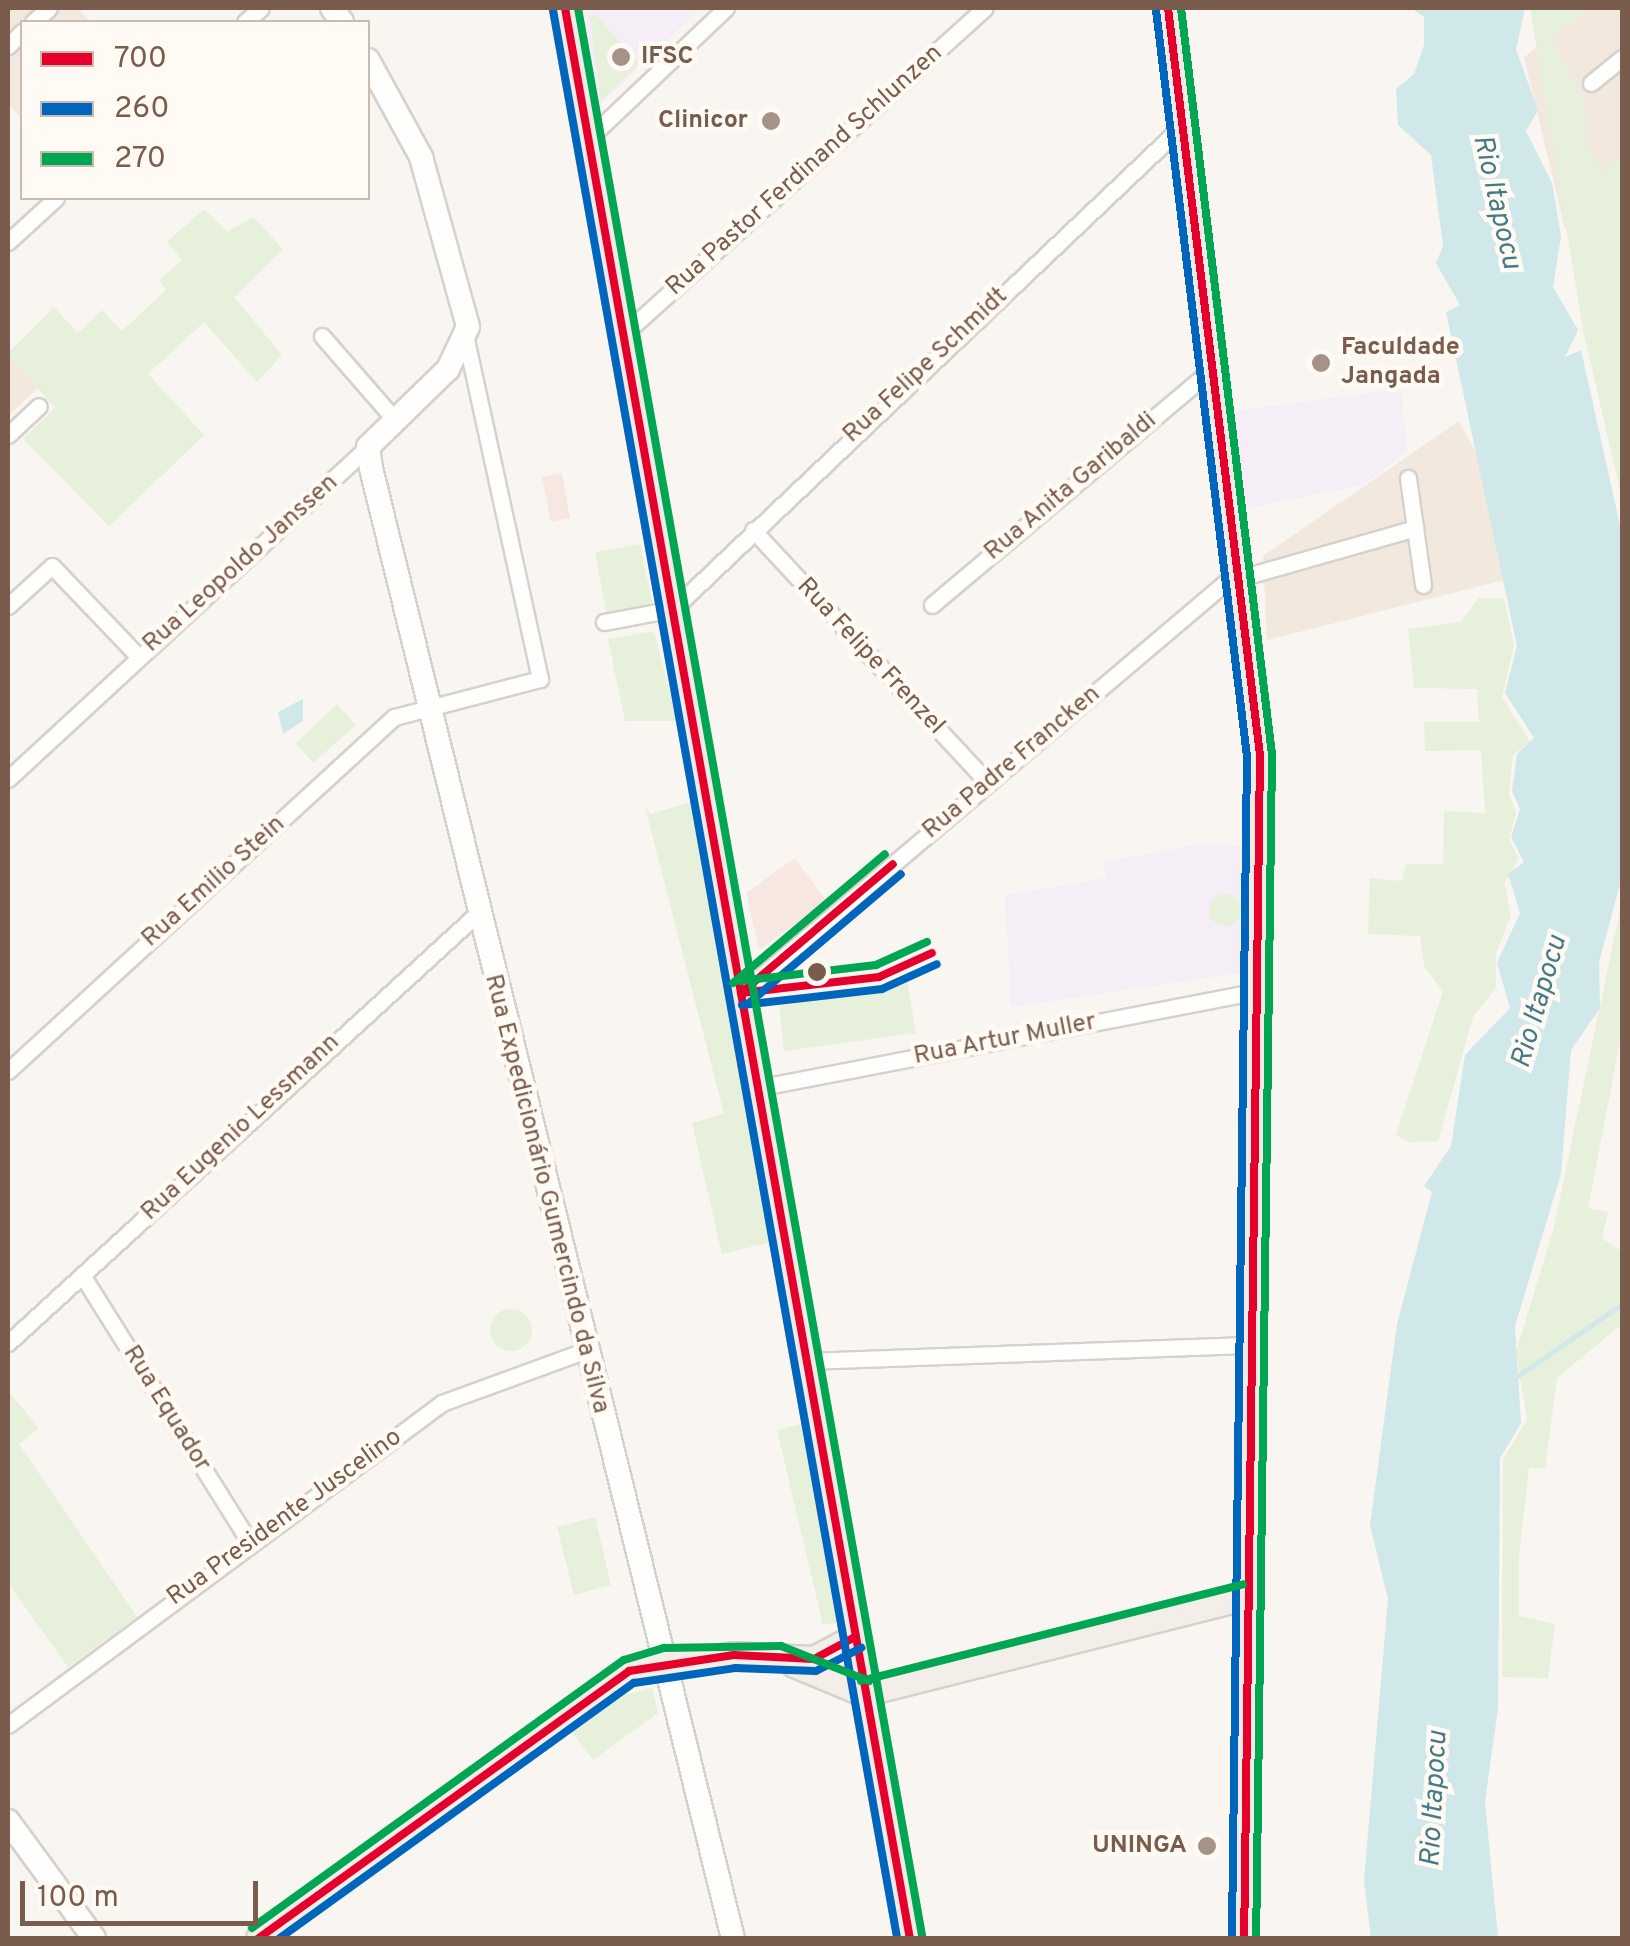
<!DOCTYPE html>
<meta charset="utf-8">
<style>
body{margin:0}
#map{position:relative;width:1630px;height:1946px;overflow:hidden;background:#f9f5f0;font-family:Overpass,sans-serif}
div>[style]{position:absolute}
.residential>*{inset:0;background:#f2e8de}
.commercial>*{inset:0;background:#f6e8e1}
.education>*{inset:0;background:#f6eef6}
.green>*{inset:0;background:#e7f0db}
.round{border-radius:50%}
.water>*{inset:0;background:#d0e8ea}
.stream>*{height:5px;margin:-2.5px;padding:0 2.5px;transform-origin:2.5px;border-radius:2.5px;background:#d0e8ea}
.roads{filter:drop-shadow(2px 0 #d7d1cb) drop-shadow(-2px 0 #d7d1cb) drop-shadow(0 2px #d7d1cb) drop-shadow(0 -2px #d7d1cb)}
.street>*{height:15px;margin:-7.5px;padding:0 7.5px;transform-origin:7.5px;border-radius:7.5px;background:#fefefd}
.secondary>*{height:22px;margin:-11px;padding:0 11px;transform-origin:11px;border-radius:11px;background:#fefefd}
.primary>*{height:25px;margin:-12.5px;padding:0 12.5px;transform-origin:12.5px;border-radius:12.5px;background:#f3eee8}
.highway>*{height:28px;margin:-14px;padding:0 14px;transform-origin:14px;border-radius:14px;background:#f2eae7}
.bus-1>*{height:8px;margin:-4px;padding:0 4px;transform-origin:4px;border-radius:4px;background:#e4002b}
.bus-2>*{height:8px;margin:-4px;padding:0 4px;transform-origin:4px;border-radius:4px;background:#0065bd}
.bus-3>*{height:8px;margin:-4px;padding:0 4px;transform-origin:4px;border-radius:4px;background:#00a651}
.dots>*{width:28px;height:28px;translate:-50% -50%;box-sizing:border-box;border:5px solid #fffaf3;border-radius:50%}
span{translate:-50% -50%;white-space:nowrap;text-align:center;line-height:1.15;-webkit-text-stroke:9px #fffaf3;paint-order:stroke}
.poi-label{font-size:25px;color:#7a5c4d;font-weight:700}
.left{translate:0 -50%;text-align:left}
.right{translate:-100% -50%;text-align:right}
.street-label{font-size:25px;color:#7a5c4d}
.water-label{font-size:28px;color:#437c86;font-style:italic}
.frame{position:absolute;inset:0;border:10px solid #7a5c4d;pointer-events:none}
.legend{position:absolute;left:20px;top:20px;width:350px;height:180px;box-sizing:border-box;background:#fffaf3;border:2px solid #cabbb1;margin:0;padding:12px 18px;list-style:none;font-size:30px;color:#7a5c4d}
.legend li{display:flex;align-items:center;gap:20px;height:50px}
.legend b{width:50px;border:2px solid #cabbb1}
.scale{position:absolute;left:20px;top:1881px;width:238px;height:45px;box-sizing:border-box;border:5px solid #7a5c4d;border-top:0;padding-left:12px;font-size:30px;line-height:35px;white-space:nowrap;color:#7a5c4d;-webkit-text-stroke:8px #fffaf3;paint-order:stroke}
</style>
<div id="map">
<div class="residential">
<div style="clip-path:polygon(8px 8px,77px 8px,91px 22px,22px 22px,22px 119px,8px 103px)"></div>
<div style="clip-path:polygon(1590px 8px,1622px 8px,1622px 183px,1565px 229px,1524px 57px)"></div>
<div style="clip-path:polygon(8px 349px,40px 386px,8px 416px)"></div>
<div style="clip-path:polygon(1459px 421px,1484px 468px,1504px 580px,1267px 640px,1263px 556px)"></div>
</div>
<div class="commercial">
<div style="clip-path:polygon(562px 473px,570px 518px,551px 522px,542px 477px)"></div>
<div style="clip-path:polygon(795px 858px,826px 901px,759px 950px,746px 893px)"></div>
</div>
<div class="education">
<div style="clip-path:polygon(584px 8px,701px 8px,599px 106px)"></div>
<div style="clip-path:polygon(1401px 389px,1407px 451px,1363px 485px,1243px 509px,1233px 411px)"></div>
<div style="clip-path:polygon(1207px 843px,1242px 846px,1240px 973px,1011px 1007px,1005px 895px,1106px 878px,1103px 862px)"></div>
</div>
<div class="green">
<div style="clip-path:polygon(1530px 8px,1591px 8px,1551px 37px,1586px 106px,1586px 143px,1602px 173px,1622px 155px,1622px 499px,1583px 330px)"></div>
<div style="clip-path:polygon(595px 14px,639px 64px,601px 101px,590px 18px)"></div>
<div style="clip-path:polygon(204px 209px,227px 232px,253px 217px,283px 249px,234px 297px,282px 355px,257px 382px,204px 322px,148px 374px,204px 435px,109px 526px,23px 439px,55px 408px,8px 353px,54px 307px,78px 333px,102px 310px,122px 331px,166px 290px,159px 280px,182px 260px,167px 242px)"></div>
<div style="clip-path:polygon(640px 544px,653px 606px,607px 616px,595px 552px)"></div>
<div style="clip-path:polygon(1479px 598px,1504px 598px,1514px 646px,1502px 697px,1530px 742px,1513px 755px,1509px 794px,1516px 813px,1509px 839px,1519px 859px,1504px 883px,1511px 915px,1496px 953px,1496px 988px,1473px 1017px,1438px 1141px,1408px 1142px,1396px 1135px,1443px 991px,1424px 966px,1420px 936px,1368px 934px,1370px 878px,1402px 881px,1406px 864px,1443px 864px,1444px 811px,1485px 813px,1481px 750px,1425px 751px,1424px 722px,1479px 722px,1477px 689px,1414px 688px,1408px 629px,1461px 622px)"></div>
<div style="clip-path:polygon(654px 631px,677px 721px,625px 721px,608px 639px)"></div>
<div style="clip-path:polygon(337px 704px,356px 725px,313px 763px,296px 743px)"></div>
<div style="clip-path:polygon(691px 802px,771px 1242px,722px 1254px,692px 1123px,724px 1114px,645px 807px,651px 814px)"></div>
<div class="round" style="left:1209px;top:894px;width:32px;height:32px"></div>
<div style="clip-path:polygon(1622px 901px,1622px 1031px,1588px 1208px,1608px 1212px,1602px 1238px,1622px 1252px,1622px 1324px,1557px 1378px,1545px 1469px,1529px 1467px,1519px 1556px,1519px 1616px,1555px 1624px,1548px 1678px,1502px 1677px,1503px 1459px,1527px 1420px,1516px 1352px,1553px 1231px)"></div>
<div style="clip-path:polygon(907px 980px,916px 1033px,784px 1051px,779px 1005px)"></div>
<div class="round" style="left:490px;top:1309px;width:42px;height:42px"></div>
<div style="clip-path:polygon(8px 1391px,39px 1428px,19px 1444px,137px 1617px,68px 1667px,8px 1583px)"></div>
<div style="clip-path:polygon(805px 1423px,842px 1622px,823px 1625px,777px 1430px)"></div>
<div style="clip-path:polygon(595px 1517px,611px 1585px,574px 1595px,557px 1527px)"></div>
<div style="clip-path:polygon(652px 1688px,658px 1713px,593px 1760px,571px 1731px,624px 1695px)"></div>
</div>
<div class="water">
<div style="clip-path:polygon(1411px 8px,1525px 8px,1516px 50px,1538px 110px,1526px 131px,1552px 183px,1561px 236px,1553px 287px,1578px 330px,1565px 357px,1581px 350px,1622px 534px,1622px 877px,1599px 962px,1600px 1008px,1571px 1050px,1561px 1174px,1515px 1326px,1521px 1423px,1500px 1458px,1498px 1708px,1485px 1802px,1498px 1938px,1371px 1938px,1364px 1880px,1388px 1599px,1370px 1526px,1397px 1324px,1432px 1192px,1424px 1186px,1451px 1146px,1465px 1055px,1510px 1008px,1497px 963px,1520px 913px,1508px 874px,1524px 862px,1511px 837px,1520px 809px,1512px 791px,1517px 754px,1534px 738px,1505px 693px,1517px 646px,1446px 312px,1460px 305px,1436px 263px,1443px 246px,1431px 155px,1398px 125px,1396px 89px,1414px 74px,1424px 45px,1424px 17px)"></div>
<div style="clip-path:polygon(303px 699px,303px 721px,283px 734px,278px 712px)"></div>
</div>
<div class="stream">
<div style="left:1510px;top:1381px;width:136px;rotate:-34.5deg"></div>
</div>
<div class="roads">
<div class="street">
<div style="left:33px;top:22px;width:21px;rotate:-41deg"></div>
<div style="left:245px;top:22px;width:21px;rotate:-41deg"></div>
<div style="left:8px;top:46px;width:20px;rotate:-45deg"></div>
<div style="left:1591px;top:83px;width:40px;rotate:-39deg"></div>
<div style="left:589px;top:138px;width:189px;rotate:-43.5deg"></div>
<div style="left:8px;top:242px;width:65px;rotate:-42.5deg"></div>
<div style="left:624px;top:334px;width:486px;rotate:-42.1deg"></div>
<div style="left:322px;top:336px;width:111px;rotate:49deg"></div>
<div style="left:8px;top:435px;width:42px;rotate:-43.1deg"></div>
<div style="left:1408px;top:478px;width:108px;rotate:82deg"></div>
<div style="left:753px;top:530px;width:345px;rotate:47.1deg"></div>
<div style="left:932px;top:605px;width:365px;rotate:-40.1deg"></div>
<div style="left:8px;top:606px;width:59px;rotate:-42.3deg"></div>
<div style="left:52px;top:566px;width:126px;rotate:46.3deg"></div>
<div style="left:604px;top:622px;width:70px;rotate:-10.7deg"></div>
<div style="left:673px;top:609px;width:702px;rotate:-43.5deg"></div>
<div style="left:8px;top:779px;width:490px;rotate:-42.7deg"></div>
<div style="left:741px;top:993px;width:636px;rotate:-40.28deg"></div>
<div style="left:1226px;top:582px;width:197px;rotate:-15.9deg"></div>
<div style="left:8px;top:1071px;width:524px;rotate:-42.52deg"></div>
<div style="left:394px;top:717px;width:151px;rotate:-14.6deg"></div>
<div style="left:540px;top:679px;width:346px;rotate:-102.3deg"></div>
<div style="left:757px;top:1088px;width:505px;rotate:-10.95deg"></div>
<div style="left:82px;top:1275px;width:318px;rotate:57.9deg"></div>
<div style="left:8px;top:1343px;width:636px;rotate:-42.45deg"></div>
<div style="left:807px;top:1361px;width:439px;rotate:-2.1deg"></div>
<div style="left:8px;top:1725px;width:540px;rotate:-36.57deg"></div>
<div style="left:442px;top:1403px;width:151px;rotate:-20.1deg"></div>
</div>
<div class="secondary">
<div style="left:332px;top:8px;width:17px;rotate:54deg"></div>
<div style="left:368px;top:60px;width:111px;rotate:61.3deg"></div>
<div style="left:421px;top:157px;width:176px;rotate:74.5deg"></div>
<div style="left:468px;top:327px;width:47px;rotate:115.5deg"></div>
<div style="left:448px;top:369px;width:112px;rotate:135.7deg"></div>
<div style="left:368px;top:447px;width:21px;rotate:82deg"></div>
<div style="left:371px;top:468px;width:1514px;rotate:76.17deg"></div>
<div style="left:8px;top:1821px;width:145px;rotate:53.7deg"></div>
</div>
<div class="primary">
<div style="left:794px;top:1664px;width:76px;rotate:22.5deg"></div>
<div style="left:864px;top:1693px;width:394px;rotate:-14.2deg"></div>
<div style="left:259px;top:1938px;width:456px;rotate:-35.8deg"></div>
<div style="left:629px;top:1671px;width:106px;rotate:-8.7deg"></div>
<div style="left:734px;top:1655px;width:80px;rotate:2.9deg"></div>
<div style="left:814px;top:1659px;width:47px;rotate:-28.2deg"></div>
</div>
<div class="highway">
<div style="left:565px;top:8px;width:1961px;rotate:79.87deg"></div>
<div style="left:1168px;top:8px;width:753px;rotate:82.98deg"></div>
<div style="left:1260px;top:755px;width:1183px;rotate:90.77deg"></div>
</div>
</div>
<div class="bus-1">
<div style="left:565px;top:8px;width:1961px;rotate:79.87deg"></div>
<div style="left:1168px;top:8px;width:753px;rotate:82.98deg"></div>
<div style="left:1260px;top:755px;width:1183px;rotate:90.77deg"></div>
<div style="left:741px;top:993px;width:199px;rotate:-40.3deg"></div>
<div style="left:741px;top:993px;width:139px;rotate:-6.6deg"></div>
<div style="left:879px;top:977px;width:58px;rotate:-24.4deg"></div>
<div style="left:259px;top:1938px;width:456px;rotate:-35.8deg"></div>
<div style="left:629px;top:1671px;width:106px;rotate:-8.7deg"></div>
<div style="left:734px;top:1655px;width:80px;rotate:2.9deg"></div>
<div style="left:814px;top:1659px;width:47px;rotate:-28.2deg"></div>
</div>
<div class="bus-2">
<div style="left:553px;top:10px;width:1958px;rotate:79.88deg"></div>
<div style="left:1156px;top:10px;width:752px;rotate:83.05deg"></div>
<div style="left:1247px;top:756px;width:1182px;rotate:90.73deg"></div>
<div style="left:749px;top:1003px;width:199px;rotate:-40.3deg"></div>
<div style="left:742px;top:1005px;width:141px;rotate:-6.5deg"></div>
<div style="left:882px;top:989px;width:60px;rotate:-24.4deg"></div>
<div style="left:280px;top:1938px;width:436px;rotate:-35.8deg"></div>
<div style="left:634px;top:1683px;width:102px;rotate:-8.4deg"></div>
<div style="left:735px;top:1668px;width:81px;rotate:2.1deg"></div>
<div style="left:816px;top:1671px;width:51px;rotate:-27.1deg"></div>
</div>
<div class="bus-3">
<div style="left:578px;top:8px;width:1958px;rotate:79.88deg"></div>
<div style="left:1181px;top:8px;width:753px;rotate:83.05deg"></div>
<div style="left:1272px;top:755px;width:1183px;rotate:90.77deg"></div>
<div style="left:740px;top:981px;width:137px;rotate:-6.7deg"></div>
<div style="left:876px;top:965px;width:56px;rotate:-24.3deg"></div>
<div style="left:733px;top:983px;width:199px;rotate:-40.3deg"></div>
<div style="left:861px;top:1681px;width:394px;rotate:-14.2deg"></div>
<div style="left:252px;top:1928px;width:458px;rotate:-35.8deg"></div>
<div style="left:624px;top:1660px;width:42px;rotate:-16.7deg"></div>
<div style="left:664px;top:1648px;width:117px;rotate:-1deg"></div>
<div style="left:781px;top:1646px;width:95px;rotate:21.7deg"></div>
</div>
<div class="dots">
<div style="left:621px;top:57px;background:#a69286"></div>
<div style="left:771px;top:121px;background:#a69286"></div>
<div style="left:1321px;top:363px;background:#a69286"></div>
<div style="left:817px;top:972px;background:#7a5c4d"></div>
<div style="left:1207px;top:1846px;background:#a69286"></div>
</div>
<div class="poi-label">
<span class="left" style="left:641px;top:57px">IFSC</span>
<span class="right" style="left:748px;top:121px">Clinicor</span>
<span class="left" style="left:1341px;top:363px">Faculdade<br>Jangada</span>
<span class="right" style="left:1187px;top:1846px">UNINGA</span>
</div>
<div class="street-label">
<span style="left:805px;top:171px;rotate:-42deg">Rua Pastor Ferdinand Schlunzen</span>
<span style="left:926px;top:366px;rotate:-43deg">Rua Felipe Schmidt</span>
<span style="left:1071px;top:487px;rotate:-40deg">Rua Anita Garibaldi</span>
<span style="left:241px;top:564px;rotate:-42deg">Rua Leopoldo Janssen</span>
<span style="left:870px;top:657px;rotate:47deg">Rua Felipe Frenzel</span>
<span style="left:1012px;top:763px;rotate:-40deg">Rua Padre Francken</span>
<span style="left:214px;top:882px;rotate:-42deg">Rua Emilio Stein</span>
<span style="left:1005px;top:1040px;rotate:-11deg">Rua Artur Muller</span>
<span style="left:241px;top:1128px;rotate:-43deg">Rua Eugenio Lessmann</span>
<span style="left:546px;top:1194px;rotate:76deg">Rua Expedicionário Gumercindo da Silva</span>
<span style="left:166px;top:1409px;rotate:58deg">Rua Equador</span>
<span style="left:285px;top:1518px;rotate:-36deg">Rua Presidente Juscelino</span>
</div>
<div class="water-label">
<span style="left:1496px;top:202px;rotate:77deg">Rio Itapocu</span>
<span style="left:1540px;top:1002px;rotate:-74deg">Rio Itapocu</span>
<span style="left:1435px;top:1799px;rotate:-87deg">Rio Itapocu</span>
</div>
<div class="frame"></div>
<ul class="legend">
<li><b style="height:12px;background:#e4002b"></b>700</li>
<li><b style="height:12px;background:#0065bd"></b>260</li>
<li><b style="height:12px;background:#00a651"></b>270</li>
</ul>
<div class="scale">100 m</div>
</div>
